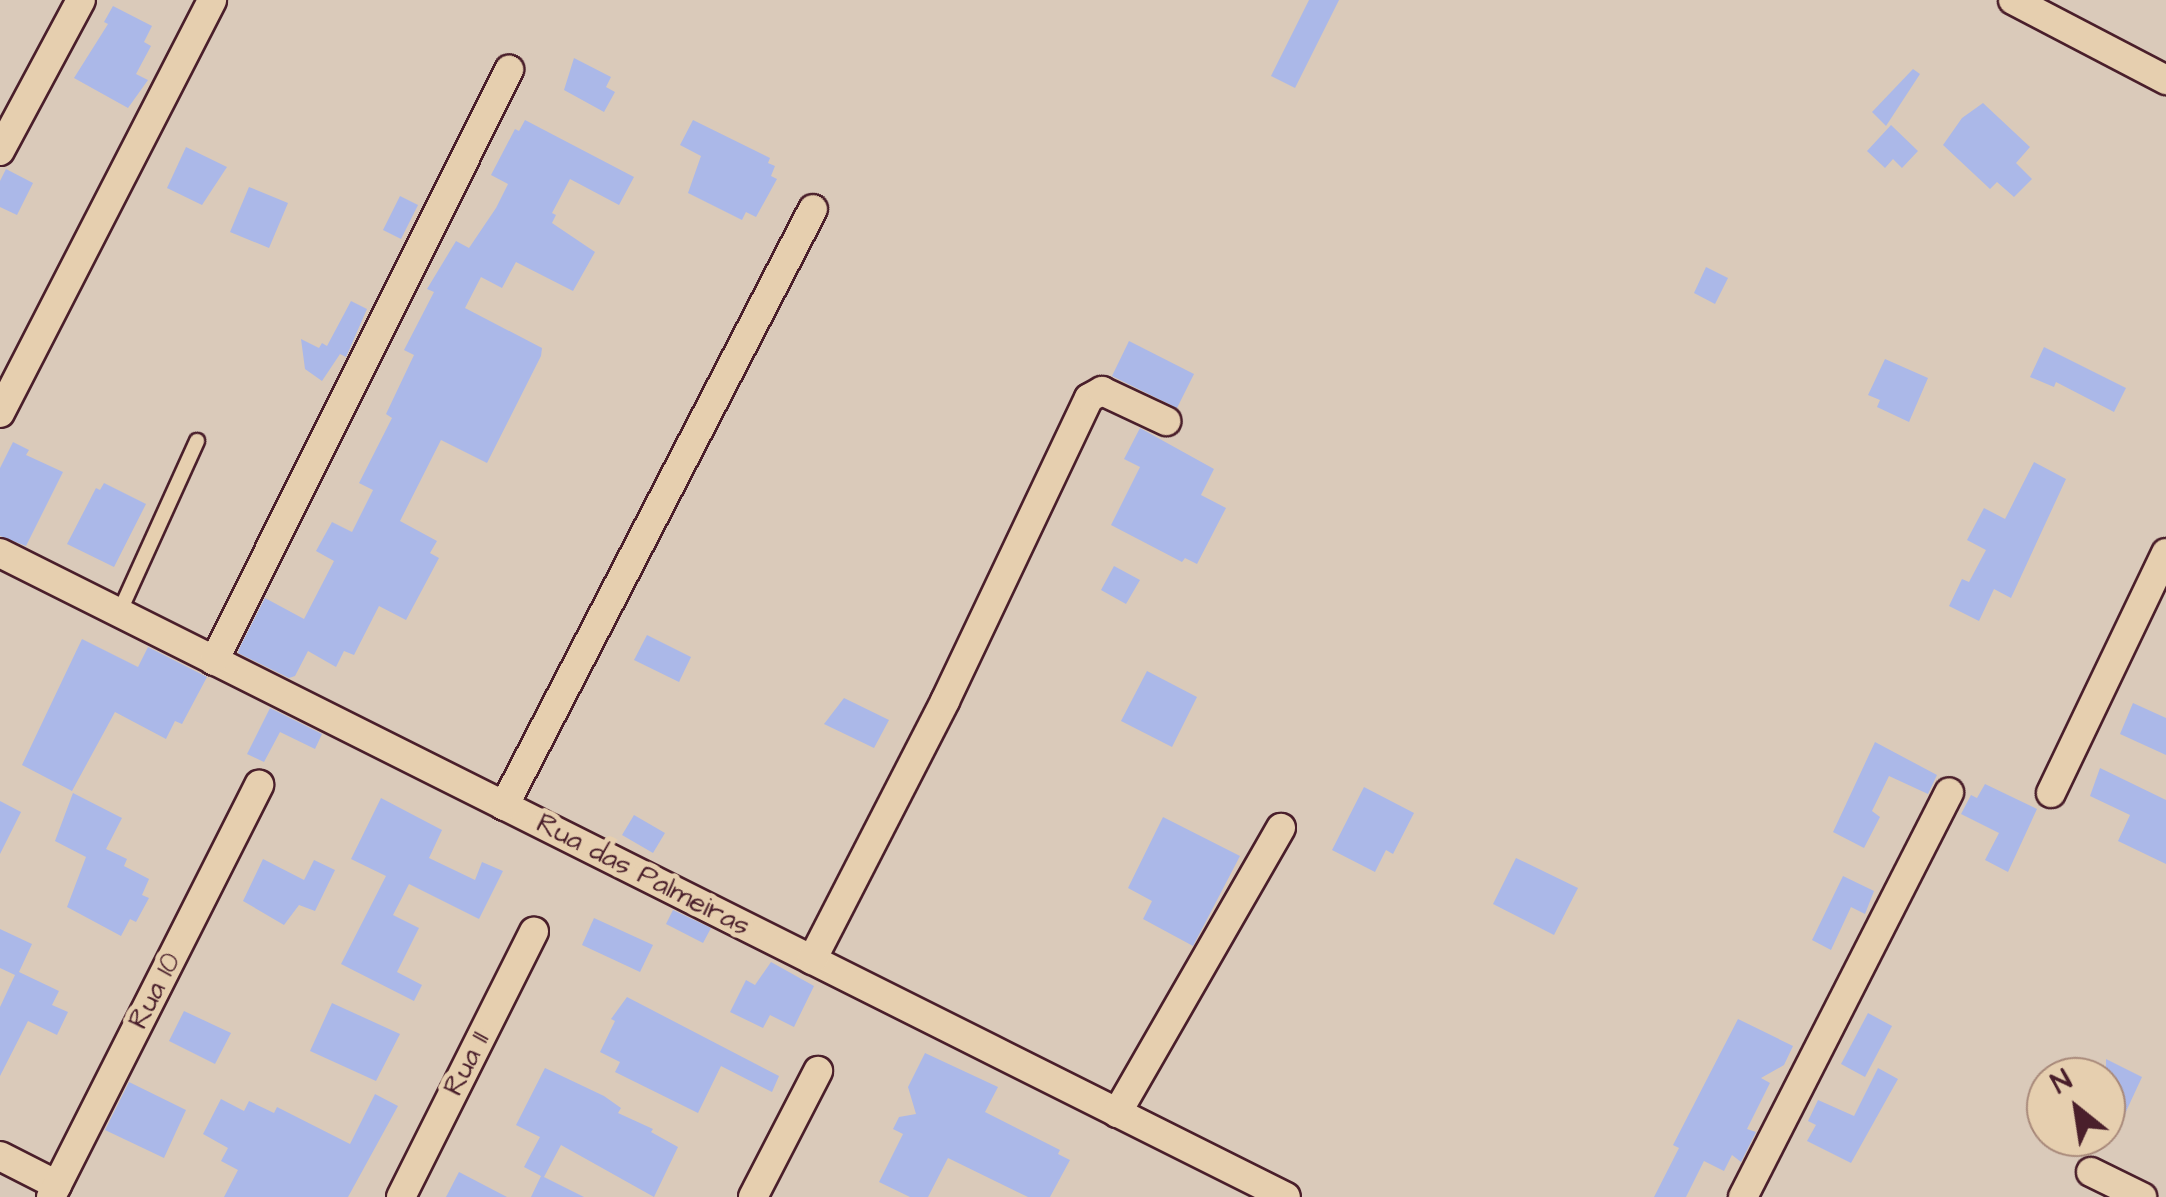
<!DOCTYPE html>
<style>
body{margin:0}
#map{position:relative;width:2166px;height:1197px;overflow:hidden;background:#dacaba;font-family:"Architects Daughter",sans-serif}
div>[style]{position:absolute}
.building>*{inset:0;background:#abb8e8}
.roads{filter:drop-shadow(2px 0 #4a1f2b) drop-shadow(-2px 0 #4a1f2b) drop-shadow(0 2px #4a1f2b) drop-shadow(0 -2px #4a1f2b)}
.service>*{height:14px;margin:-7px;padding:0 7px;transform-origin:7px;border-radius:7px;background:#e6cfaf}
.minor>*{height:28px;margin:-14px;padding:0 14px;transform-origin:14px;border-radius:14px;background:#e6cfaf}
span{translate:-50% -50%;white-space:nowrap;text-align:center;line-height:1.15;-webkit-text-stroke:10px #e6cfaf;paint-order:stroke}
.street-label{font-size:28px;color:#4a1f2b}
.north{position:absolute;left:2026px;top:1057px;width:100px;height:100px;box-sizing:border-box;background:#e6cfaf;border:2px solid #a8897a;border-radius:50%;rotate:330deg;font-size:28px;font-weight:700;line-height:40px;text-align:center;color:#4a1f2b}
.north::after{content:'';display:block;margin:auto;width:35px;height:45px;background:#4a1f2b;clip-path:polygon(50% 0,100% 100%,50% 72%,0 100%)}
</style>
<div id="map">
<div class="building">
<div style="clip-path:polygon(1309px 0,1339px 0,1295px 88px,1271px 76px)"></div>
<div style="clip-path:polygon(113px 6px,152px 26px,144px 42px,151px 46px,136px 74px,148px 80px,128px 108px,74px 78px,108px 24px,104px 22px)"></div>
<div style="clip-path:polygon(574px 58px,611px 77px,606px 87px,615px 92px,604px 112px,564px 90px)"></div>
<div style="clip-path:polygon(1913px 69px,1920px 74px,1886px 126px,1872px 112px)"></div>
<div style="clip-path:polygon(1983px 103px,2030px 147px,2016px 163px,2032px 179px,2014px 197px,1997px 182px,1990px 189px,1943px 145px,1962px 118px)"></div>
<div style="clip-path:polygon(525px 120px,634px 177px,619px 205px,570px 179px,552px 213px,556px 215px,552px 223px,595px 252px,573px 291px,516px 262px,502px 288px,481px 277px,465px 308px,542px 348px,541px 356px,487px 463px,441px 440px,400px 521px,437px 541px,430px 553px,439px 558px,406px 620px,379px 606px,354px 655px,344px 651px,336px 667px,308px 651px,295px 676px,289px 678px,238px 653px,240px 647px,265px 598px,304px 619px,334px 561px,316px 551px,332px 522px,352px 532px,373px 490px,359px 483px,392px 418px,386px 414px,414px 355px,404px 350px,434px 292px,427px 289px,456px 241px,469px 248px,496px 208px,508px 184px,491px 175px,515px 129px,519px 131px)"></div>
<div style="clip-path:polygon(693px 120px,770px 158px,768px 163px,775px 166px,771px 176px,777px 179px,756px 217px,746px 212px,742px 220px,688px 193px,701px 156px,680px 145px)"></div>
<div style="clip-path:polygon(1891px 125px,1918px 151px,1902px 168px,1893px 159px,1885px 168px,1867px 151px)"></div>
<div style="clip-path:polygon(186px 147px,227px 167px,202px 205px,167px 188px)"></div>
<div style="clip-path:polygon(6px 169px,33px 183px,17px 215px,0 207px,0 181px)"></div>
<div style="clip-path:polygon(249px 187px,288px 203px,269px 248px,230px 232px)"></div>
<div style="clip-path:polygon(400px 196px,418px 205px,401px 239px,383px 230px)"></div>
<div style="clip-path:polygon(1706px 267px,1728px 278px,1715px 304px,1694px 293px)"></div>
<div style="clip-path:polygon(351px 301px,367px 309px,346px 357px,340px 354px,322px 381px,305px 369px,301px 339px,319px 348px,322px 343px,327px 346px)"></div>
<div style="clip-path:polygon(1129px 341px,1194px 374px,1177px 408px,1112px 376px)"></div>
<div style="clip-path:polygon(2044px 347px,2126px 388px,2114px 412px,2056px 382px,2054px 387px,2030px 377px)"></div>
<div style="clip-path:polygon(1885px 359px,1928px 378px,1909px 422px,1877px 407px,1880px 400px,1868px 395px)"></div>
<div style="clip-path:polygon(1140px 428px,1214px 469px,1201px 495px,1226px 508px,1197px 564px,1185px 558px,1182px 562px,1111px 525px,1140px 467px,1124px 459px)"></div>
<div style="clip-path:polygon(13px 442px,29px 450px,26px 455px,63px 472px,26px 546px,0 536px,0 468px)"></div>
<div style="clip-path:polygon(2034px 462px,2066px 479px,2011px 598px,1994px 589px,1979px 621px,1949px 606px,1962px 579px,1969px 582px,1986px 550px,1967px 540px,1984px 508px,2005px 519px)"></div>
<div style="clip-path:polygon(104px 483px,146px 504px,114px 567px,67px 544px,96px 488px,100px 490px)"></div>
<div style="clip-path:polygon(1114px 566px,1140px 580px,1126px 604px,1101px 590px)"></div>
<div style="clip-path:polygon(647px 635px,691px 657px,679px 682px,634px 660px)"></div>
<div style="clip-path:polygon(82px 639px,138px 667px,148px 647px,207px 677px,182px 724px,175px 721px,166px 739px,115px 712px,72px 791px,22px 765px)"></div>
<div style="clip-path:polygon(1147px 671px,1197px 697px,1172px 747px,1121px 721px)"></div>
<div style="clip-path:polygon(844px 698px,889px 720px,874px 748px,824px 724px)"></div>
<div style="clip-path:polygon(2133px 703px,2166px 718px,2166px 755px,2120px 734px)"></div>
<div style="clip-path:polygon(270px 708px,322px 734px,315px 749px,280px 732px,264px 762px,247px 754px)"></div>
<div style="clip-path:polygon(1875px 742px,1937px 775px,1928px 794px,1889px 776px,1872px 811px,1880px 817px,1864px 848px,1833px 832px)"></div>
<div style="clip-path:polygon(2100px 768px,2166px 800px,2166px 864px,2118px 841px,2130px 815px,2090px 796px)"></div>
<div style="clip-path:polygon(1985px 784px,2037px 809px,2008px 872px,1985px 860px,1999px 833px,1961px 814px,1971px 795px,1977px 798px)"></div>
<div style="clip-path:polygon(1364px 787px,1414px 813px,1393px 854px,1386px 850px,1375px 872px,1332px 850px)"></div>
<div style="clip-path:polygon(73px 793px,122px 818px,106px 849px,127px 859px,124px 866px,149px 879px,142px 895px,149px 898px,136px 922px,130px 919px,121px 936px,67px 907px,86px 857px,55px 841px)"></div>
<div style="clip-path:polygon(381px 798px,442px 830px,429px 858px,475px 880px,482px 862px,503px 871px,479px 919px,409px 884px,393px 915px,419px 928px,397px 972px,422px 985px,414px 1001px,341px 964px,386px 876px,351px 859px)"></div>
<div style="clip-path:polygon(0 801px,21px 812px,0 854px)"></div>
<div style="clip-path:polygon(634px 815px,665px 833px,653px 853px,622px 835px)"></div>
<div style="clip-path:polygon(1163px 817px,1240px 856px,1193px 946px,1143px 919px,1152px 901px,1128px 888px)"></div>
<div style="clip-path:polygon(1516px 858px,1578px 888px,1554px 935px,1493px 904px)"></div>
<div style="clip-path:polygon(263px 859px,304px 880px,314px 860px,335px 870px,315px 911px,299px 905px,284px 925px,243px 901px)"></div>
<div style="clip-path:polygon(1843px 876px,1874px 891px,1865px 914px,1851px 907px,1831px 950px,1812px 940px)"></div>
<div style="clip-path:polygon(673px 910px,711px 928px,703px 943px,666px 924px)"></div>
<div style="clip-path:polygon(594px 918px,653px 945px,640px 972px,582px 945px)"></div>
<div style="clip-path:polygon(0 929px,32px 944px,19px 972px,59px 991px,52px 1005px,68px 1012px,57px 1035px,28px 1021px,0 1076px,0 1007px,15px 975px,0 968px)"></div>
<div style="clip-path:polygon(771px 962px,814px 986px,794px 1027px,770px 1015px,763px 1028px,730px 1012px,746px 980px,755px 985px)"></div>
<div style="clip-path:polygon(627px 997px,779px 1076px,772px 1092px,721px 1066px,698px 1113px,615px 1072px,620px 1062px,600px 1052px,615px 1021px,611px 1019px)"></div>
<div style="clip-path:polygon(332px 1003px,400px 1034px,376px 1081px,310px 1051px)"></div>
<div style="clip-path:polygon(184px 1011px,231px 1033px,215px 1064px,169px 1041px)"></div>
<div style="clip-path:polygon(1868px 1013px,1892px 1026px,1865px 1077px,1841px 1064px)"></div>
<div style="clip-path:polygon(1738px 1019px,1793px 1046px,1784px 1065px,1761px 1078px,1770px 1083px,1747px 1129px,1756px 1132px,1741px 1162px,1732px 1155px,1724px 1171px,1704px 1161px,1686px 1197px,1654px 1197px,1679px 1148px,1673px 1145px)"></div>
<div style="clip-path:polygon(925px 1053px,998px 1087px,985px 1112px,1060px 1150px,1058px 1154px,1070px 1160px,1050px 1197px,1028px 1197px,948px 1158px,928px 1197px,910px 1197px,879px 1182px,903px 1134px,893px 1129px,899px 1117px,916px 1114px,908px 1087px)"></div>
<div style="clip-path:polygon(2106px 1059px,2142px 1077px,2123px 1118px,2106px 1110px)"></div>
<div style="clip-path:polygon(545px 1068px,604px 1096px,621px 1108px,618px 1113px,653px 1129px,651px 1132px,678px 1147px,654px 1197px,561px 1145px,544px 1177px,584px 1197px,531px 1197px,541px 1176px,524px 1167px,540px 1137px,516px 1125px)"></div>
<div style="clip-path:polygon(1878px 1068px,1898px 1079px,1851px 1163px,1807px 1141px,1816px 1125px,1808px 1121px,1818px 1100px,1854px 1116px)"></div>
<div style="clip-path:polygon(129px 1082px,186px 1110px,164px 1158px,105px 1130px)"></div>
<div style="clip-path:polygon(375px 1094px,398px 1106px,348px 1197px,224px 1197px,238px 1170px,221px 1161px,228px 1148px,203px 1134px,221px 1099px,244px 1111px,249px 1101px,274px 1113px,277px 1107px,350px 1144px)"></div>
<div style="clip-path:polygon(459px 1172px,507px 1197px,446px 1197px)"></div>
</div>
<div class="roads">
<div class="service">
<div style="left:119px;top:613px;width:189px;rotate:-65.6deg"></div>
</div>
<div class="minor">
<div style="left:2013px;top:0;width:173px;rotate:27.6deg"></div>
<div style="left:0;top:151px;width:171px;rotate:-61.8deg"></div>
<div style="left:0;top:413px;width:464px;rotate:-62.8deg"></div>
<div style="left:0;top:553px;width:1438px;rotate:26.6deg"></div>
<div style="left:214px;top:661px;width:661px;rotate:-63.47deg"></div>
<div style="left:2051px;top:793px;width:266px;rotate:-64.4deg"></div>
<div style="left:504px;top:806px;width:672px;rotate:-62.63deg"></div>
<div style="left:812px;top:960px;width:291px;rotate:-62.8deg"></div>
<div style="left:945px;top:701px;width:335px;rotate:-64.6deg"></div>
<div style="left:1089px;top:398px;width:15px;rotate:-28deg"></div>
<div style="left:1102px;top:391px;width:71px;rotate:25.1deg"></div>
<div style="left:1117px;top:1113px;width:329px;rotate:-60.1deg"></div>
<div style="left:0;top:1156px;width:64px;rotate:27deg"></div>
<div style="left:2091px;top:1172px;width:57px;rotate:26.1deg"></div>
<div style="left:51px;top:1197px;width:462px;rotate:-63.2deg"></div>
<div style="left:401px;top:1197px;width:297px;rotate:-63.4deg"></div>
<div style="left:753px;top:1197px;width:142px;rotate:-62.7deg"></div>
<div style="left:1743px;top:1197px;width:454px;rotate:-63deg"></div>
</div>
</div>
<div class="street-label">
<span style="left:643px;top:875px;rotate:27deg">Rua das Palmeiras</span>
<span style="left:155px;top:991px;rotate:-63deg">Rua 10</span>
<span style="left:467px;top:1064px;rotate:-63deg">Rua 11</span>
</div>
<div class="north">N</div>
</div>
